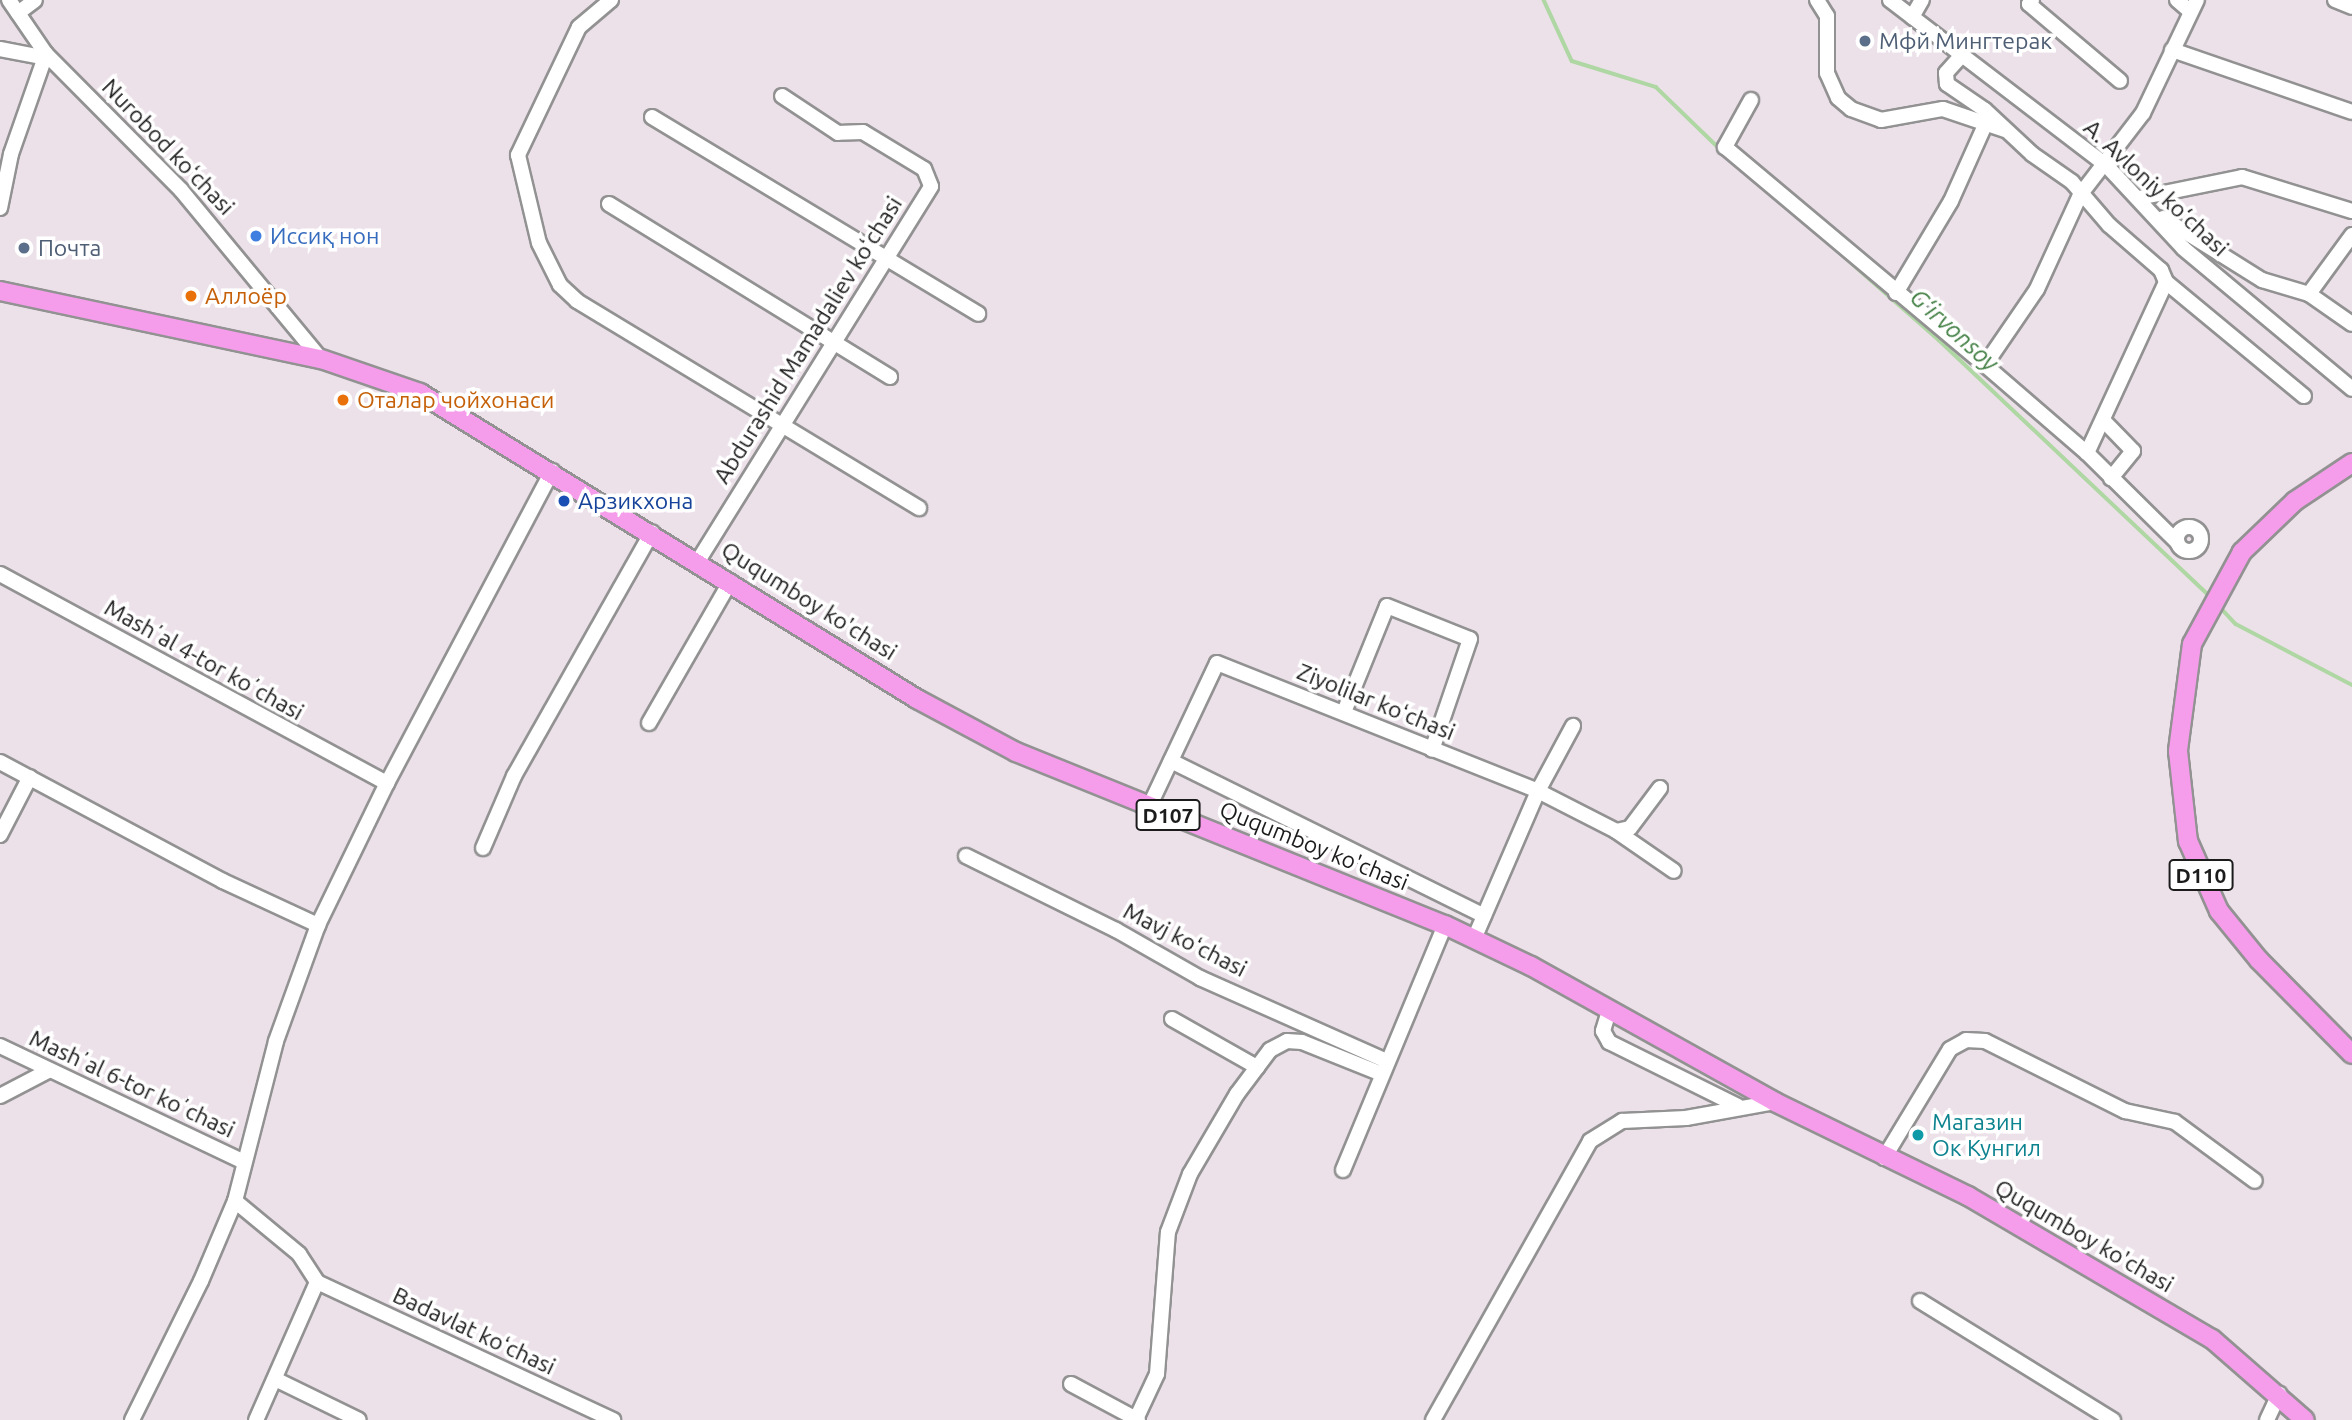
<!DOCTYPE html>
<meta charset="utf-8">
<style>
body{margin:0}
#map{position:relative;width:2352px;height:1420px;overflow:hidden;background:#ece1e9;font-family:Ubuntu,sans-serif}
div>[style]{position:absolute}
.stream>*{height:3.5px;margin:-1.75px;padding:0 1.75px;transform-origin:1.75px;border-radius:1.75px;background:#afd7a3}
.roads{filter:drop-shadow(2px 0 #929292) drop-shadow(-2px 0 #929292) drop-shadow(0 2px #929292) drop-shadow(0 -2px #929292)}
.minor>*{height:14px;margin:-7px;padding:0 7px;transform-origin:7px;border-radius:7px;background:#fff}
.minor>.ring{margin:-7px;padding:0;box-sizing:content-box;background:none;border:14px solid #fff;border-radius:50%}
.major>*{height:18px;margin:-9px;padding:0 9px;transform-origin:9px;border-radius:9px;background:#f59dea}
.dots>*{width:19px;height:19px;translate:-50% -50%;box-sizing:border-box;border:4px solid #fff;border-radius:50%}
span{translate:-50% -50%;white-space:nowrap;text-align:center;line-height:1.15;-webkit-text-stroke:7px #fff;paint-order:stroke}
.shield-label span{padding:2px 5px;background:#fff;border:2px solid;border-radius:5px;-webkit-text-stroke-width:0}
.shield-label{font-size:21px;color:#1b1b1b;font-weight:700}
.service-label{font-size:23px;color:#4e5e75}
.left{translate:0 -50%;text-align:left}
.street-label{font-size:23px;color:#1b1b1b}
.shop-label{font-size:23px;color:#366cbe}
.food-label{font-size:23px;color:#c56008}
.transit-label{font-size:23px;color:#164399}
.culture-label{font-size:23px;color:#0d838f}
.water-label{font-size:24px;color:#407e42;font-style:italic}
</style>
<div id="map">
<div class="stream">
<div style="left:1544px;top:0;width:67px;rotate:65.3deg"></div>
<div style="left:1572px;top:61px;width:88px;rotate:17.2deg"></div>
<div style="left:1656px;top:87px;width:92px;rotate:44.1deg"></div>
<div style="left:1815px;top:231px;width:165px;rotate:41.3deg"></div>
<div style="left:1939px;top:340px;width:373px;rotate:43.4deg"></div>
<div style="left:2220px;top:607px;width:23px;rotate:47deg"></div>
<div style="left:2236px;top:624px;width:131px;rotate:27.7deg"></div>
</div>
<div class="roads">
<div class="minor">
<div style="left:9px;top:0;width:65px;rotate:55.6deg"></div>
<div style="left:46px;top:54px;width:192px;rotate:45.2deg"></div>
<div style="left:181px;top:190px;width:219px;rotate:50.4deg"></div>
<div style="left:611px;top:0;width:42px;rotate:139.8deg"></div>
<div style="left:579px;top:27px;width:142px;rotate:115.5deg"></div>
<div style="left:518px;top:155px;width:90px;rotate:76.6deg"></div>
<div style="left:539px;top:243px;width:47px;rotate:63.4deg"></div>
<div style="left:560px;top:285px;width:23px;rotate:43deg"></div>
<div style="left:577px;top:301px;width:400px;rotate:31.2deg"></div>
<div style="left:1817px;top:0;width:19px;rotate:58deg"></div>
<div style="left:1827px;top:16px;width:57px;rotate:90deg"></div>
<div style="left:1827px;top:73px;width:27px;rotate:66deg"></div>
<div style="left:1838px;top:98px;width:17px;rotate:40deg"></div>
<div style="left:1851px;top:109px;width:32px;rotate:20deg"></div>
<div style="left:1881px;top:120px;width:63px;rotate:-10.1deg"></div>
<div style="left:1943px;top:109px;width:65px;rotate:18.7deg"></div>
<div style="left:1890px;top:0;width:272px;rotate:37.4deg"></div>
<div style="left:2106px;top:165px;width:113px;rotate:47.1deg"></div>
<div style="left:2183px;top:248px;width:220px;rotate:39.8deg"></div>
<div style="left:2032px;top:0;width:5px;rotate:127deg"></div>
<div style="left:2029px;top:4px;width:119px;rotate:40.2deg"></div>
<div style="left:2177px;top:0;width:18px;rotate:41deg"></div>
<div style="left:2335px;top:0;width:18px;rotate:22deg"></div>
<div style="left:18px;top:13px;width:21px;rotate:-37deg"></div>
<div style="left:1912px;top:17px;width:20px;rotate:-60deg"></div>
<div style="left:0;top:49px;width:43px;rotate:10.8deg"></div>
<div style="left:2172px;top:50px;width:190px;rotate:19deg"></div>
<div style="left:1962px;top:55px;width:24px;rotate:132deg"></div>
<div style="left:1946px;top:73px;width:11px;rotate:85deg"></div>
<div style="left:1947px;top:84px;width:46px;rotate:34.4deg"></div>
<div style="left:1985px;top:110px;width:64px;rotate:43.1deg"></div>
<div style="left:2032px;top:154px;width:49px;rotate:35deg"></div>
<div style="left:2072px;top:182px;width:57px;rotate:49.3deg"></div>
<div style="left:2109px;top:225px;width:69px;rotate:40.9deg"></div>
<div style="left:2161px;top:270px;width:13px;rotate:67deg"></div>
<div style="left:2166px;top:282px;width:179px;rotate:39.6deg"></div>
<div style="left:1751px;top:100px;width:54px;rotate:119deg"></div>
<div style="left:1725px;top:147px;width:339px;rotate:40deg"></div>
<div style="left:1985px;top:365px;width:135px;rotate:40.8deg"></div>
<div style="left:2087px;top:453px;width:127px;rotate:44.7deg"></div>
<div style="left:652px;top:117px;width:381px;rotate:31.1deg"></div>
<div style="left:2139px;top:198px;width:105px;rotate:-11.5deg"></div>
<div style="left:2242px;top:177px;width:115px;rotate:17.2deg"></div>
<div style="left:609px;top:204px;width:330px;rotate:31.6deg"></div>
<div style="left:0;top:208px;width:55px;rotate:-78.5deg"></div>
<div style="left:11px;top:154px;width:106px;rotate:-70.7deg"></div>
<div style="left:2163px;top:218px;width:117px;rotate:32.1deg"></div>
<div style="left:2262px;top:280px;width:49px;rotate:16.6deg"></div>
<div style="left:2352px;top:235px;width:73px;rotate:126.1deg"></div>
<div style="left:2309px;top:294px;width:52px;rotate:34.9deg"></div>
<div style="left:1896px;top:293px;width:107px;rotate:-59.1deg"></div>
<div style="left:1951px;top:201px;width:83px;rotate:-65.9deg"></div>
<div style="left:1985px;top:365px;width:92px;rotate:-55.6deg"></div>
<div style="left:2037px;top:289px;width:103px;rotate:-65.4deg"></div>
<div style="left:2080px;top:195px;width:103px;rotate:-52.5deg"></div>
<div style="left:2143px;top:113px;width:125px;rotate:-64.5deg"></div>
<div style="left:2103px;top:420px;width:43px;rotate:45.9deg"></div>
<div style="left:2133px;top:451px;width:35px;rotate:129deg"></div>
<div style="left:2087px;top:453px;width:188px;rotate:-65.2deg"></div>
<div class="ring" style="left:2177px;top:527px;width:10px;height:10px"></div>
<div style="left:698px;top:561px;width:441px;rotate:-58.1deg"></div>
<div style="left:931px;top:186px;width:18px;rotate:-112deg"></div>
<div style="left:924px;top:169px;width:71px;rotate:-148.8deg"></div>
<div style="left:863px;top:132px;width:25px;rotate:178deg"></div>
<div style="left:838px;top:133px;width:67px;rotate:-146.5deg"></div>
<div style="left:0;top:574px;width:440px;rotate:28.4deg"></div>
<div style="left:1344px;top:712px;width:114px;rotate:-67.9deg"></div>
<div style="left:1387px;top:606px;width:89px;rotate:21.7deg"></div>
<div style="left:1470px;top:639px;width:117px;rotate:108.9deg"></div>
<div style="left:649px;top:723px;width:163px;rotate:-60.1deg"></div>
<div style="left:1171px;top:761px;width:349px;rotate:26.3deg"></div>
<div style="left:0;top:762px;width:253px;rotate:28.1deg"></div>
<div style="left:223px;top:881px;width:105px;rotate:24.9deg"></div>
<div style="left:1149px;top:807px;width:159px;rotate:-64.7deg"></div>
<div style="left:1217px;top:663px;width:346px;rotate:21.7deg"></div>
<div style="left:1538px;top:791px;width:88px;rotate:27.1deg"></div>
<div style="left:1616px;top:831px;width:14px;rotate:-12deg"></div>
<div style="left:1630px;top:828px;width:50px;rotate:-53.1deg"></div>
<div style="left:1616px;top:831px;width:70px;rotate:34.6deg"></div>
<div style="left:0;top:835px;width:65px;rotate:-62.7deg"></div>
<div style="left:483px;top:848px;width:78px;rotate:-66.7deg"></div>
<div style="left:514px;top:776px;width:280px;rotate:-60.5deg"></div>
<div style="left:966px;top:856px;width:167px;rotate:26.3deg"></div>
<div style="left:1116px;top:930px;width:97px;rotate:29.7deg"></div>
<div style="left:1200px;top:978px;width:204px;rotate:24deg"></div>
<div style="left:1474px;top:939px;width:161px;rotate:-66.6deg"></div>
<div style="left:1538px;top:791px;width:74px;rotate:-61.7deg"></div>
<div style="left:1609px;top:1011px;width:21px;rotate:107deg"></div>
<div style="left:1603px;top:1031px;width:13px;rotate:61deg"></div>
<div style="left:1609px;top:1042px;width:144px;rotate:26.4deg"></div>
<div style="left:1172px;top:1019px;width:98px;rotate:29.5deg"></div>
<div style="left:0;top:1046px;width:270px;rotate:25.4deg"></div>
<div style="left:0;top:1096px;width:54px;rotate:-27.5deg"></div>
<div style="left:1884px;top:1158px;width:127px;rotate:-58.8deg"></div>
<div style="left:1950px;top:1049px;width:18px;rotate:-29deg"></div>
<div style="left:1966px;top:1040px;width:19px;rotate:3deg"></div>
<div style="left:1985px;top:1041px;width:157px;rotate:26.6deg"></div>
<div style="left:2125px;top:1111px;width:51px;rotate:12.4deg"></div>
<div style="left:2175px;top:1122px;width:99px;rotate:36.4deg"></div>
<div style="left:1343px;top:1170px;width:265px;rotate:-67.4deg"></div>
<div style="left:235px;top:1201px;width:83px;rotate:39.6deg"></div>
<div style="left:299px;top:1254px;width:33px;rotate:57deg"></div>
<div style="left:317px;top:1282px;width:151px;rotate:113.8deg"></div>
<div style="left:317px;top:1282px;width:327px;rotate:25deg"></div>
<div style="left:1920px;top:1301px;width:227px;rotate:31.7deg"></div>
<div style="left:275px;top:1379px;width:93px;rotate:26deg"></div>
<div style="left:1071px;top:1384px;width:76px;rotate:28.2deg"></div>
<div style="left:1136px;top:1419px;width:50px;rotate:-65deg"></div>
<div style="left:1157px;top:1374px;width:142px;rotate:-85.6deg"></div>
<div style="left:1168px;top:1232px;width:62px;rotate:-69.2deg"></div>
<div style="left:1190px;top:1174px;width:93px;rotate:-59.6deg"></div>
<div style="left:1237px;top:1094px;width:55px;rotate:-53.1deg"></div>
<div style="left:1270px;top:1050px;width:19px;rotate:-28deg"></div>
<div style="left:1287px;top:1041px;width:15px;rotate:4deg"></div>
<div style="left:1302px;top:1042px;width:86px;rotate:21.8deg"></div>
<div style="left:132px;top:1420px;width:155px;rotate:-63.6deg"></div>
<div style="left:201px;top:1281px;width:87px;rotate:-67deg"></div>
<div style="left:235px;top:1201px;width:165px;rotate:-75.6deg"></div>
<div style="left:276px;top:1041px;width:123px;rotate:-70.1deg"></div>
<div style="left:318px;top:925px;width:158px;rotate:-64.1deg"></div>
<div style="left:387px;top:783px;width:353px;rotate:-62.1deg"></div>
<div style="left:1433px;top:1420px;width:320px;rotate:-60.6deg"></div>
<div style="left:1590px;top:1141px;width:38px;rotate:-32deg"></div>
<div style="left:1622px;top:1121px;width:64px;rotate:-2.7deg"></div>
<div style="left:1686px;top:1118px;width:90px;rotate:-10.2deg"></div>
<div style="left:2267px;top:1420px;width:29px;rotate:-65deg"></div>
</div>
<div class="major">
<div style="left:0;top:291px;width:328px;rotate:12deg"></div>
<div style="left:321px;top:359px;width:105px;rotate:19deg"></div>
<div style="left:420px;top:393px;width:584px;rotate:31.62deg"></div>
<div style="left:917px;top:699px;width:112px;rotate:28.2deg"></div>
<div style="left:1016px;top:752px;width:463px;rotate:22deg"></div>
<div style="left:1445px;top:925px;width:95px;rotate:25.5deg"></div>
<div style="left:1531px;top:966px;width:279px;rotate:29.1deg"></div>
<div style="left:1775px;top:1102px;width:215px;rotate:26deg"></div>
<div style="left:1968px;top:1196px;width:283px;rotate:30.4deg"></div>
<div style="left:2212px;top:1339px;width:123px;rotate:41.1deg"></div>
<div style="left:2352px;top:463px;width:69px;rotate:146.3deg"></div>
<div style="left:2295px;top:501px;width:74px;rotate:136.1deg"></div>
<div style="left:2242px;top:552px;width:105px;rotate:118.5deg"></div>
<div style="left:2192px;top:644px;width:108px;rotate:97.5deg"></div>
<div style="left:2178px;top:751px;width:91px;rotate:83.7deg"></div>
<div style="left:2188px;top:841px;width:77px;rotate:66.1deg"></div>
<div style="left:2219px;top:911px;width:63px;rotate:50.8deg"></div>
<div style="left:2259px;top:960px;width:132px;rotate:45.3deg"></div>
</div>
</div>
<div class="dots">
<div style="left:1865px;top:41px;background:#5c6f8a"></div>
<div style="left:256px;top:236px;background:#3f7fe0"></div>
<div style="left:24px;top:248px;background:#5c6f8a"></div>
<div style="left:191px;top:296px;background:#e8710a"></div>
<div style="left:343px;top:400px;background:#e8710a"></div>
<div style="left:564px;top:501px;background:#1a4fb4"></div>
<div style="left:1918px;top:1135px;background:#0f9aa8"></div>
</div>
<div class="shield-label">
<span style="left:1168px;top:815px">D107</span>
<span style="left:2201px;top:875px">D110</span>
</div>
<div class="service-label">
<span class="left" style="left:1879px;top:41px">Мфй Мингтерак</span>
<span class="left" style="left:38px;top:248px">Почта</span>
</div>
<div class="street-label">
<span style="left:168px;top:147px;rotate:46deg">Nurobod koʻchasi</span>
<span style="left:2156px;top:188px;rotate:43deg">A. Avloniy ko‘chasi</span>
<span style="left:808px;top:340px;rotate:-58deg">Abdurashid Mamadaliev koʻchasi</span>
<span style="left:809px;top:601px;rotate:32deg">Ququmboy ko'chasi</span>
<span style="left:204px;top:660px;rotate:29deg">Mashʼal 4-tor koʼchasi</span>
<span style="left:1376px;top:702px;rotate:22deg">Ziyolilar koʻchasi</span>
<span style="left:1314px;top:846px;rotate:22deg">Ququmboy ko'chasi</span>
<span style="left:1185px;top:940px;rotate:27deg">Mavj koʻchasi</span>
<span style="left:132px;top:1084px;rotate:25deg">Mashʼal 6-tor koʼchasi</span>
<span style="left:2084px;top:1236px;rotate:30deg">Ququmboy ko'chasi</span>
<span style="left:474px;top:1331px;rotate:25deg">Badavlat koʻchasi</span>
</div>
<div class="shop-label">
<span class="left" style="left:270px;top:236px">Иссиқ нон</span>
</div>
<div class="food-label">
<span class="left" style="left:205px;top:296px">Аллоёр</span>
<span class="left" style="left:357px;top:400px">Оталар чойхонаси</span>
</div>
<div class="transit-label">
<span class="left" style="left:578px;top:501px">Арзикхона</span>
</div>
<div class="culture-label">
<span class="left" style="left:1932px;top:1135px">Магазин<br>Ок Кунгил</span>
</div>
<div class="water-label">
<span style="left:1954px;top:330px;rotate:42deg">G‘irvonsoy</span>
</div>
</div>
